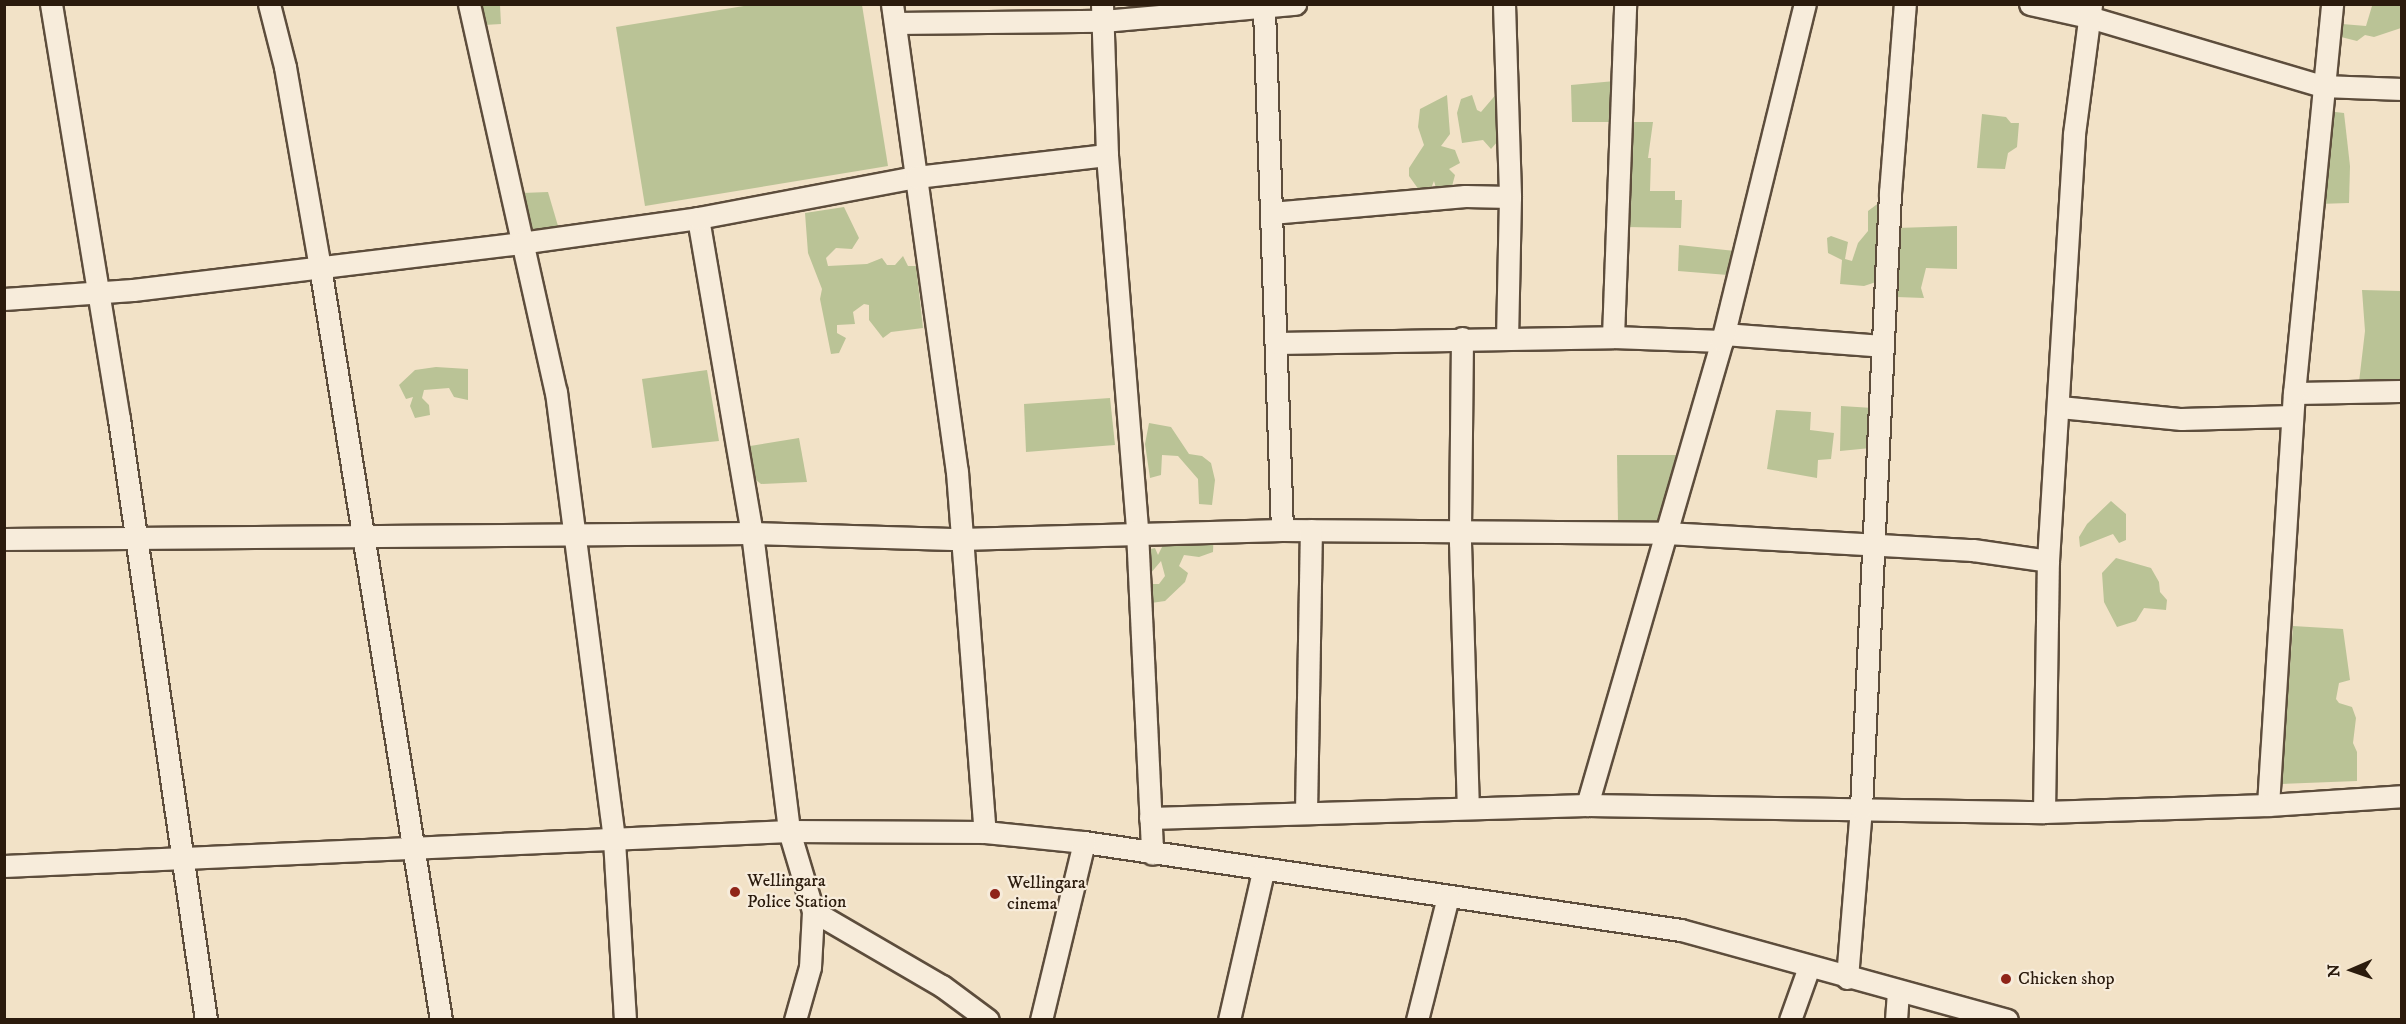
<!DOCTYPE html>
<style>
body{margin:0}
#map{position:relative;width:2406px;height:1024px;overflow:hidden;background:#f2e2c7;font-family:"IM FELL DW Pica",serif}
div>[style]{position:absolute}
.green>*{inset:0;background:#bac396}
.roads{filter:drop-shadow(2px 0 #5d4d3c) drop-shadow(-2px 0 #5d4d3c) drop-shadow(0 2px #5d4d3c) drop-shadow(0 -2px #5d4d3c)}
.minor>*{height:21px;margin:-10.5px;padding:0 10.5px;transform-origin:10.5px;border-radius:10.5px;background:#f7ecdb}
.dots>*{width:16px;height:16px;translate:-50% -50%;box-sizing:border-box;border:3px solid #f7ecdb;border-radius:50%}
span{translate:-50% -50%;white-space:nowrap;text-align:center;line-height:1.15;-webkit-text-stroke:4.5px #f7ecdb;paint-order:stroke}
.poi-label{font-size:18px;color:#2b1b0d}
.left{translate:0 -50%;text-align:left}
.frame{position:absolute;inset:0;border:6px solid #2b1b0d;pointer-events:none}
.north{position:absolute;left:2322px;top:940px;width:60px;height:60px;-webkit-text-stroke:4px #f7ecdb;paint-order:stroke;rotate:268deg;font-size:16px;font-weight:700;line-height:24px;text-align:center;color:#2b1b0d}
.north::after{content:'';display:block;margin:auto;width:21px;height:27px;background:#2b1b0d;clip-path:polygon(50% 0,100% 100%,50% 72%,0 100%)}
</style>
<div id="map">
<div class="green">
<div style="clip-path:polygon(756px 4px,862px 5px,888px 166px,645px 206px,616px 27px)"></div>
<div style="clip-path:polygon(479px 5px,500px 5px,501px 24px,484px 25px)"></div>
<div style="clip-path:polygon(2402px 5px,2401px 28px,2374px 37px,2365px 35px,2357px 41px,2341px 37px,2342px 24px,2366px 26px,2372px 6px)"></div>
<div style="clip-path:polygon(1615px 81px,1612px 122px,1572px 122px,1571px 85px)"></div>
<div style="clip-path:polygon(1498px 92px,1502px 127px,1497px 133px,1498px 141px,1491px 149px,1483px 140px,1462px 143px,1457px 113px,1461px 99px,1472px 95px,1477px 110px,1481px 112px)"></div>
<div style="clip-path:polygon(1447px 95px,1450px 134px,1441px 146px,1455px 150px,1460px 163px,1449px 169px,1455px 175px,1451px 190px,1436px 188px,1434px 181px,1430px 191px,1419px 190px,1409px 176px,1409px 168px,1424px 145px,1418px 127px,1420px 109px)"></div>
<div style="clip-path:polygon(2327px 111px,2344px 113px,2350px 166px,2349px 203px,2318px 204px)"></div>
<div style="clip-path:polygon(1982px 114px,2006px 117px,2011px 123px,2019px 123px,2017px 147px,2008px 153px,2005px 169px,1977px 168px)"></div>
<div style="clip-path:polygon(1630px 122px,1653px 122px,1648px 158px,1651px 158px,1650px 191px,1675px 191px,1675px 200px,1682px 200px,1681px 228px,1626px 227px)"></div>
<div style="clip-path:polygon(548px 192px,558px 226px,531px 230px,522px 193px)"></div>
<div style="clip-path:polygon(1880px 202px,1897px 228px,1957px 226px,1957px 269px,1926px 268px,1921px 288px,1924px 298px,1897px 297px,1897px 240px,1876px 282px,1864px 286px,1840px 284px,1842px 260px,1828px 253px,1827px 238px,1831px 236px,1848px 242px,1845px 259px,1852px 261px,1858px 243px,1868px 231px,1868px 211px)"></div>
<div style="clip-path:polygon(844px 207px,859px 238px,852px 249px,836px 248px,826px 258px,828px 266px,867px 264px,882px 258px,887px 265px,895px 265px,903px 256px,908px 266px,916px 266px,923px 328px,891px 332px,883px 338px,869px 320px,869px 305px,864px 304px,853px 312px,855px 324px,837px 325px,837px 333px,846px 338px,839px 353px,831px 354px,820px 299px,822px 289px,808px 253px,805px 213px)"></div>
<div style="clip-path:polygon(1679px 245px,1735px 251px,1728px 275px,1678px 271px)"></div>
<div style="clip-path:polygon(2362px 290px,2401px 291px,2401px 384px,2359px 382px,2365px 331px)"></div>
<div style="clip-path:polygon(436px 367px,468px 369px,468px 400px,454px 397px,449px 388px,424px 390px,422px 398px,429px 405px,430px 415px,415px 418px,410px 406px,413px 397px,406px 399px,399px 385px,415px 370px)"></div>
<div style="clip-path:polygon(707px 370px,719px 441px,652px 448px,642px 379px)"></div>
<div style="clip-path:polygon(1110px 398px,1115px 445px,1026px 452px,1024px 404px)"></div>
<div style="clip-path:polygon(1841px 406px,1873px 408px,1871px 448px,1840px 451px)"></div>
<div style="clip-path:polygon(1776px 410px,1811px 412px,1810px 430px,1834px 433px,1831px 459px,1818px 460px,1817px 478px,1767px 469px)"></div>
<div style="clip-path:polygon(1149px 423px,1171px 427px,1189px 454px,1202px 456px,1211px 463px,1215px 480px,1212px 505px,1199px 504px,1198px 479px,1178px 456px,1162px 455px,1161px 475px,1150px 478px,1145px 444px)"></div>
<div style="clip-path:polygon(799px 438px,807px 482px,761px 484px,756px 480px,750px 446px)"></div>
<div style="clip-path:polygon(1617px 455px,1676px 455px,1659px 524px,1618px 523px)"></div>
<div style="clip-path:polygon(2111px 501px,2126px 514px,2126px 540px,2119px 543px,2113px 534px,2080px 547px,2079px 537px,2087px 524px)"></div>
<div style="clip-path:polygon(1208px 521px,1214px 528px,1213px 552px,1199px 557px,1184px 555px,1179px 566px,1188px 573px,1185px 582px,1165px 601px,1144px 604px,1149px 584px,1159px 584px,1165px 576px,1161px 561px,1150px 574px,1143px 574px,1146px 550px,1155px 548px,1158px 555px,1166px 539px,1195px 522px)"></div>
<div style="clip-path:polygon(2116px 558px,2151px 568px,2159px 582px,2160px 592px,2167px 600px,2166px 610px,2144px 608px,2136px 621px,2117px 627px,2104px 602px,2102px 573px)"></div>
<div style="clip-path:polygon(2293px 626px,2343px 629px,2350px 680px,2339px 683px,2336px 699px,2339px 703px,2352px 707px,2356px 718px,2353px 743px,2357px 752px,2357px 781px,2281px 784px)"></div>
</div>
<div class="roads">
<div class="minor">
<div style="left:51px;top:4px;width:421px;rotate:80.7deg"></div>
<div style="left:119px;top:419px;width:607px;rotate:81.76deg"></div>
<div style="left:269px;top:4px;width:65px;rotate:75.7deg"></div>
<div style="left:285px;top:67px;width:203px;rotate:80.1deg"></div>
<div style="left:320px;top:267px;width:763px;rotate:80.87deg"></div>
<div style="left:469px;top:4px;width:398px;rotate:77.4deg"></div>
<div style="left:556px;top:392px;width:452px;rotate:82.6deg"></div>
<div style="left:614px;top:840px;width:180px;rotate:86.5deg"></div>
<div style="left:892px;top:4px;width:472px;rotate:82.1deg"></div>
<div style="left:957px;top:472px;width:361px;rotate:85.6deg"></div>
<div style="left:1102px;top:4px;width:151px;rotate:88.1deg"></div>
<div style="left:1107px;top:155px;width:377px;rotate:85.4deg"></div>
<div style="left:1137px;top:531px;width:323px;rotate:87.3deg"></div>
<div style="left:1504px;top:4px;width:193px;rotate:88.2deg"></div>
<div style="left:1510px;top:197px;width:140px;rotate:91.2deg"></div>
<div style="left:2030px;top:4px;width:60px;rotate:12.4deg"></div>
<div style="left:2089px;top:17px;width:243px;rotate:16.5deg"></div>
<div style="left:2322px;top:86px;width:80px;rotate:2.1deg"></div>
<div style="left:1264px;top:10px;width:520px;rotate:88.02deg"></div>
<div style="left:895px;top:23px;width:208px;rotate:-0.6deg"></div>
<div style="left:1103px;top:21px;width:193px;rotate:-5.1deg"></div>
<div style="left:1271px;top:213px;width:195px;rotate:-5deg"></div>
<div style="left:1465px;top:196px;width:45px;rotate:1.3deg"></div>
<div style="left:698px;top:218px;width:320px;rotate:80.3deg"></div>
<div style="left:752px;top:533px;width:300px;rotate:82.9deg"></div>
<div style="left:789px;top:831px;width:84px;rotate:73.3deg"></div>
<div style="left:813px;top:911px;width:149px;rotate:30.2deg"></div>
<div style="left:942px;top:986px;width:57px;rotate:36.5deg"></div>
<div style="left:4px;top:299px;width:129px;rotate:-4deg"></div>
<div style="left:133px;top:290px;width:391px;rotate:-6.9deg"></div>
<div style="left:521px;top:243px;width:179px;rotate:-8deg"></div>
<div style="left:698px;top:218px;width:222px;rotate:-10.7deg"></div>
<div style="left:916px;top:177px;width:192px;rotate:-6.6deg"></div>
<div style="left:1724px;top:334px;width:158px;rotate:4.3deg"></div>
<div style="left:1613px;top:337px;width:333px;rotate:-87.9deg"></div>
<div style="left:1462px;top:338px;width:204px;rotate:90.6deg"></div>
<div style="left:1460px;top:542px;width:264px;rotate:88.3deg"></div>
<div style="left:1277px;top:343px;width:336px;rotate:-1deg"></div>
<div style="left:1613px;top:337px;width:109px;rotate:2.1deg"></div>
<div style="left:2294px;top:393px;width:108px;rotate:-1.1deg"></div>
<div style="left:2060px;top:407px;width:122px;rotate:5.7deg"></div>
<div style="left:2181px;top:419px;width:111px;rotate:-1.5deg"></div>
<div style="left:4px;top:539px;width:748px;rotate:-0.46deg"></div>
<div style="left:752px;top:533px;width:208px;rotate:1.7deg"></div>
<div style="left:960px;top:539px;width:322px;rotate:-1.6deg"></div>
<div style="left:1282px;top:530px;width:384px;rotate:0.4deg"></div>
<div style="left:1666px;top:533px;width:307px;rotate:3.2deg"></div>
<div style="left:1973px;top:550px;width:76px;rotate:8.3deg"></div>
<div style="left:1587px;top:805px;width:483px;rotate:-73.8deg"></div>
<div style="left:1722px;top:341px;width:347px;rotate:-76.2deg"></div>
<div style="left:2268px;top:805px;width:413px;rotate:-86.4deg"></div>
<div style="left:2294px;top:393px;width:391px;rotate:-84.4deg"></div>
<div style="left:2044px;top:812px;width:251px;rotate:-89.1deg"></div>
<div style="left:2048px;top:561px;width:428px;rotate:-86.5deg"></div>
<div style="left:2074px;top:134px;width:131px;rotate:-82.5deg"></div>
<div style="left:1306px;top:813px;width:283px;rotate:-89deg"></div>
<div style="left:1150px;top:818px;width:437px;rotate:-1.7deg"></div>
<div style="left:1587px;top:805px;width:457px;rotate:0.9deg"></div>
<div style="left:2044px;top:812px;width:224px;rotate:-1.8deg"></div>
<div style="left:2268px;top:805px;width:134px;rotate:-3.8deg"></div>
<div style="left:4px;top:866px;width:786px;rotate:-2.55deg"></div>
<div style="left:789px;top:831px;width:196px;rotate:0.3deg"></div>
<div style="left:985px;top:832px;width:100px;rotate:5.8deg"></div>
<div style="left:1084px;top:842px;width:603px;rotate:8.39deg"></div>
<div style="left:1681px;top:930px;width:338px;rotate:15.4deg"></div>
<div style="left:1847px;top:978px;width:171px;rotate:-85.3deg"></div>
<div style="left:1861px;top:808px;width:616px;rotate:-87.3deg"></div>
<div style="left:1890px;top:193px;width:190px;rotate:-85.5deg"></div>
<div style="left:795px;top:1020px;width:55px;rotate:-74.2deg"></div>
<div style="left:810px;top:967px;width:56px;rotate:-86.9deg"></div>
<div style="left:1041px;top:1020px;width:183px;rotate:-76.4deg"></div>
<div style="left:1229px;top:1020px;width:153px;rotate:-77.1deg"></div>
<div style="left:1417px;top:1020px;width:127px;rotate:-75.9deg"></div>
<div style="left:1790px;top:1020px;width:56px;rotate:-70.3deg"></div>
<div style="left:1896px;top:1020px;width:28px;rotate:-86deg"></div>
</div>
</div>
<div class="dots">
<div style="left:735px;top:892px;background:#8f2418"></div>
<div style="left:995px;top:894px;background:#8f2418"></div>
<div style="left:2006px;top:979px;background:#8f2418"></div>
</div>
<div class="poi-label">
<span class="left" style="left:747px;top:892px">Wellingara<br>Police Station</span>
<span class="left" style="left:1007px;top:894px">Wellingara<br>cinema</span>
<span class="left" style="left:2018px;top:979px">Chicken shop</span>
</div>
<div class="frame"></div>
<div class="north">N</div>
</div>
